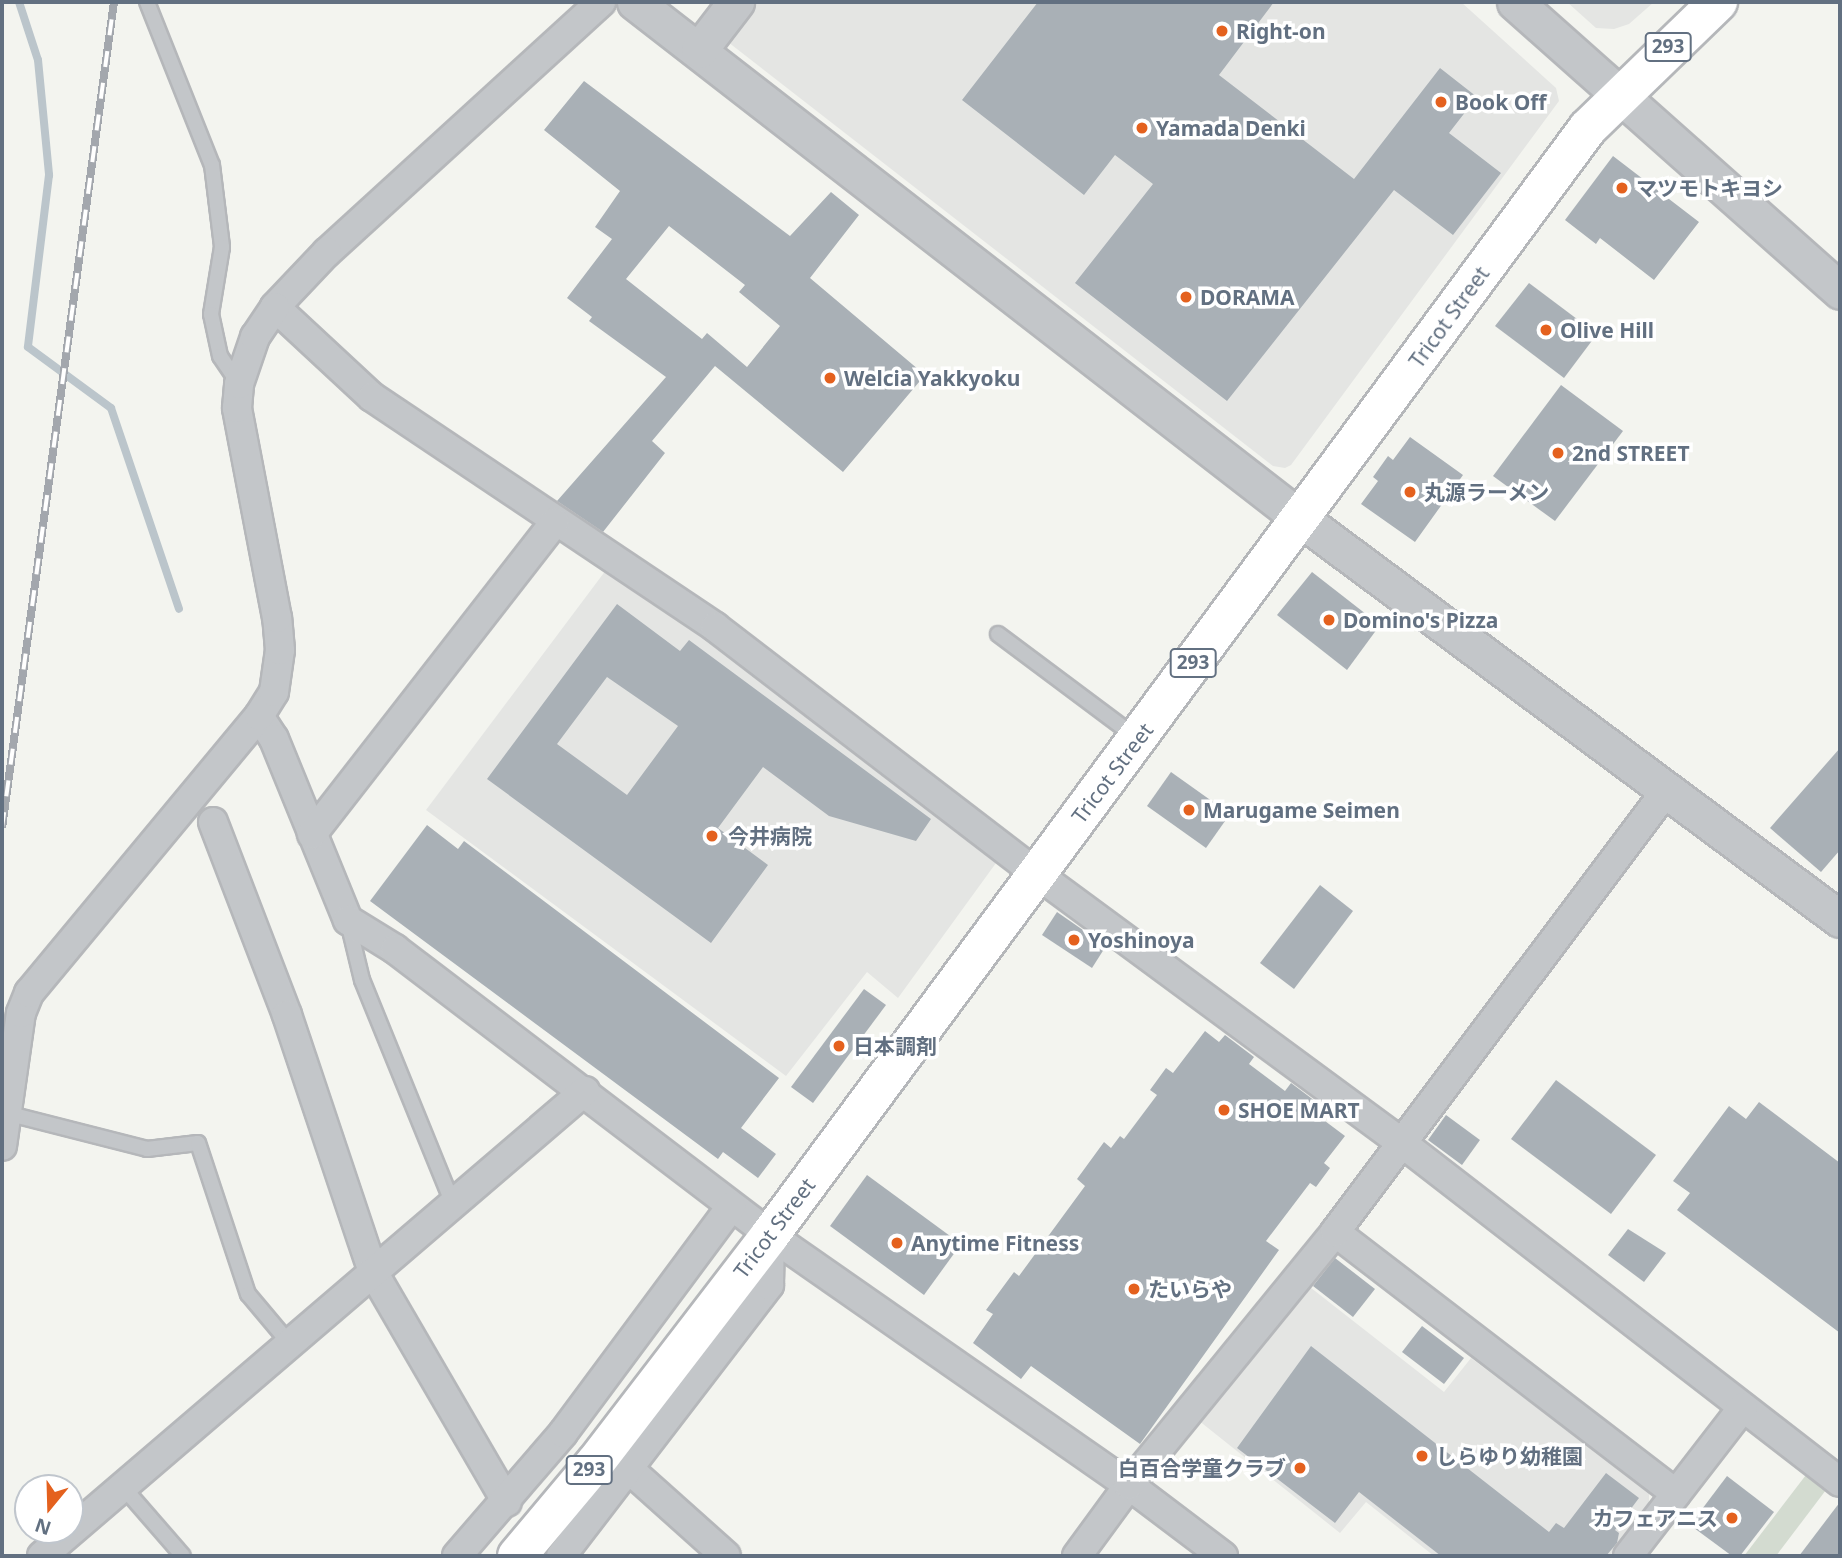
<!DOCTYPE html>
<meta charset="utf-8">
<style>
body{margin:0}
#map{position:relative;width:1842px;height:1558px;overflow:hidden;background:#f3f4ef;font-family:"Noto Sans","Noto Sans JP",sans-serif}
div>[style]{position:absolute}
.built>*{inset:0;background:#e4e5e3}
.green>*{inset:0;background:#d3dbd0}
.stream>*{height:8px;margin:-4px;padding:0 4px;transform-origin:4px;border-radius:4px;background:#bbc5cb}
.building>*{inset:0;background:#a9b0b6}
.roads{filter:drop-shadow(2px 0 #b5b7ba) drop-shadow(-2px 0 #b5b7ba) drop-shadow(0 2px #b5b7ba) drop-shadow(0 -2px #b5b7ba)}
.service>*{height:14px;margin:-7px;padding:0 7px;transform-origin:7px;border-radius:7px;background:#c3c6c9}
.minor>*{height:28px;margin:-14px;padding:0 14px;transform-origin:14px;border-radius:14px;background:#c3c6c9}
.tertiary>*{height:35px;margin:-17.5px;padding:0 17.5px;transform-origin:17.5px;border-radius:17.5px;background:#c3c6c9}
.trunk>*{height:38px;margin:-19px;padding:0 19px;transform-origin:19px;border-radius:19px;background:#fff}
.rail>*{height:8px;margin-top:-4px;transform-origin:0;background:repeating-linear-gradient(90deg,#fff 0 16px,#a3a7ad 0 32px);box-sizing:border-box;border-block:2px solid #a3a7ad}
.dots>*{width:19px;height:19px;translate:-50% -50%;box-sizing:border-box;border:4px solid #fff;border-radius:50%}
span{translate:-50% -50%;white-space:nowrap;text-align:center;line-height:1.15;-webkit-text-stroke:7px #fff;paint-order:stroke}
.shield-label span{padding:2px 5px;background:#fff;border:2px solid;border-radius:5px;-webkit-text-stroke-width:0}
.shield-label{font-size:19px;color:#627081;font-weight:700}
.poi-label{font-size:21px;color:#627081;font-weight:700}
.left{translate:0 -50%;text-align:left}
.right{translate:-100% -50%;text-align:right}
.street-label{font-size:21px;color:#627081}
.frame{position:absolute;inset:0;border:4px solid #627081;pointer-events:none}
.north{position:absolute;left:14px;top:1474px;width:70px;height:70px;box-sizing:border-box;background:#fff;border:2px solid #c0c6cd;border-radius:50%;rotate:199deg;font-size:19px;font-weight:700;line-height:28px;text-align:center;color:#627081}
.north::after{content:'';display:block;margin:auto;width:24px;height:32px;background:#e4611e;clip-path:polygon(50% 0,100% 100%,50% 72%,0 100%)}
</style>
<div id="map">
<div class="built">
<div style="clip-path:polygon(751px 2px,1461px 2px,1556px 88px,1559px 101px,1291px 465px,1285px 468px,1273px 466px,728px 42px,725px 36px)"></div>
<div style="clip-path:polygon(1567px 2px,1654px 2px,1629px 24px,1614px 29px,1596px 28px)"></div>
<div style="clip-path:polygon(606px 570px,761px 678px,996px 863px,898px 998px,867px 972px,786px 1076px,426px 810px)"></div>
<div style="clip-path:polygon(1306px 1284px,1444px 1392px,1471px 1358px,1649px 1492px,1649px 1506px,1610px 1556px,1434px 1556px,1366px 1502px,1340px 1533px,1198px 1420px)"></div>
</div>
<div class="green">
<div style="clip-path:polygon(1809px 1471px,1829px 1486px,1776px 1556px,1744px 1556px)"></div>
</div>
<div class="stream">
<div style="left:19px;top:2px;width:61px;rotate:71.9deg"></div>
<div style="left:38px;top:60px;width:116px;rotate:84.5deg"></div>
<div style="left:49px;top:175px;width:173px;rotate:97deg"></div>
<div style="left:28px;top:347px;width:103px;rotate:36.3deg"></div>
<div style="left:111px;top:408px;width:212px;rotate:71.3deg"></div>
</div>
<div class="building">
<div style="clip-path:polygon(1038px 2px,1274px 2px,1219px 75px,1354px 179px,1440px 68px,1477px 97px,1449px 133px,1501px 173px,1453px 235px,1394px 190px,1227px 401px,1075px 283px,1153px 184px,1115px 155px,1084px 195px,962px 100px)"></div>
<div style="clip-path:polygon(evenodd,584px 81px,790px 236px,831px 192px,859px 215px,810px 278px,925px 375px,843px 472px,715px 366px,652px 441px,665px 453px,603px 532px,557px 501px,666px 377px,589px 321px,592px 317px,567px 298px,612px 239px,595px 227px,620px 191px,544px 130px,584px 81px,669px 226px,745px 285px,739px 292px,780px 326px,747px 367px,707px 333px,702px 339px,626px 279px,669px 226px)"></div>
<div style="clip-path:polygon(1613px 156px,1699px 222px,1654px 280px,1600px 238px,1596px 244px,1565px 220px)"></div>
<div style="clip-path:polygon(1529px 283px,1597px 334px,1564px 378px,1495px 326px)"></div>
<div style="clip-path:polygon(1561px 385px,1623px 431px,1555px 521px,1493px 476px)"></div>
<div style="clip-path:polygon(1410px 437px,1463px 475px,1415px 542px,1361px 504px,1378px 481px,1373px 477px,1388px 456px,1393px 460px)"></div>
<div style="clip-path:polygon(1312px 572px,1380px 625px,1347px 670px,1277px 615px)"></div>
<div style="clip-path:polygon(evenodd,617px 604px,680px 651px,689px 640px,931px 819px,916px 841px,829px 816px,763px 767px,718px 828px,768px 865px,711px 943px,487px 779px,617px 604px,607px 677px,678px 726px,627px 795px,557px 744px,607px 677px)"></div>
<div style="clip-path:polygon(1840px 748px,1840px 850px,1821px 872px,1770px 828px)"></div>
<div style="clip-path:polygon(1171px 772px,1230px 814px,1206px 848px,1147px 806px)"></div>
<div style="clip-path:polygon(427px 825px,458px 849px,464px 841px,779px 1078px,741px 1128px,776px 1154px,758px 1178px,723px 1152px,718px 1159px,370px 901px)"></div>
<div style="clip-path:polygon(1320px 885px,1353px 911px,1294px 989px,1260px 963px)"></div>
<div style="clip-path:polygon(1057px 912px,1106px 946px,1092px 968px,1042px 935px)"></div>
<div style="clip-path:polygon(864px 989px,886px 1005px,813px 1103px,791px 1087px)"></div>
<div style="clip-path:polygon(1205px 1031px,1219px 1042px,1225px 1035px,1254px 1057px,1249px 1064px,1285px 1091px,1291px 1083px,1319px 1104px,1313px 1112px,1345px 1136px,1324px 1163px,1330px 1168px,1316px 1187px,1310px 1183px,1266px 1241px,1279px 1250px,1140px 1444px,1031px 1366px,1021px 1379px,973px 1343px,993px 1314px,986px 1310px,1014px 1272px,1019px 1276px,1085px 1186px,1077px 1179px,1104px 1142px,1111px 1148px,1120px 1136px,1124px 1139px,1157px 1095px,1150px 1090px,1166px 1068px,1173px 1073px)"></div>
<div style="clip-path:polygon(1556px 1080px,1656px 1155px,1611px 1214px,1511px 1139px)"></div>
<div style="clip-path:polygon(1759px 1102px,1840px 1163px,1840px 1333px,1677px 1210px,1690px 1193px,1673px 1181px,1729px 1106px,1746px 1119px)"></div>
<div style="clip-path:polygon(1446px 1115px,1480px 1140px,1462px 1165px,1428px 1140px)"></div>
<div style="clip-path:polygon(867px 1175px,961px 1244px,924px 1295px,830px 1226px)"></div>
<div style="clip-path:polygon(1628px 1229px,1666px 1253px,1644px 1282px,1608px 1255px)"></div>
<div style="clip-path:polygon(1335px 1258px,1375px 1289px,1353px 1317px,1313px 1286px)"></div>
<div style="clip-path:polygon(1422px 1326px,1464px 1358px,1444px 1384px,1402px 1352px)"></div>
<div style="clip-path:polygon(1311px 1346px,1549px 1532px,1556px 1523px,1564px 1528px,1606px 1473px,1639px 1498px,1615px 1530px,1619px 1533px,1617px 1543px,1606px 1556px,1441px 1556px,1359px 1492px,1335px 1523px,1237px 1448px)"></div>
<div style="clip-path:polygon(1727px 1476px,1774px 1512px,1740px 1556px,1732px 1556px,1690px 1525px)"></div>
<div style="clip-path:polygon(1840px 1502px,1840px 1556px,1799px 1556px)"></div>
</div>
<div class="roads">
<div class="service">
<div style="left:147px;top:2px;width:175px;rotate:68.3deg"></div>
<div style="left:212px;top:165px;width:83px;rotate:83deg"></div>
<div style="left:222px;top:247px;width:68px;rotate:99.3deg"></div>
<div style="left:211px;top:314px;width:43px;rotate:77.9deg"></div>
<div style="left:220px;top:356px;width:34px;rotate:56deg"></div>
<div style="left:998px;top:634px;width:174px;rotate:36.8deg"></div>
<div style="left:348px;top:922px;width:60px;rotate:76.4deg"></div>
<div style="left:362px;top:980px;width:242px;rotate:67.9deg"></div>
<div style="left:6px;top:1113px;width:146px;rotate:14.3deg"></div>
<div style="left:147px;top:1149px;width:51px;rotate:-6.7deg"></div>
<div style="left:198px;top:1143px;width:159px;rotate:71.7deg"></div>
<div style="left:248px;top:1294px;width:65px;rotate:50deg"></div>
<div style="left:123px;top:1487px;width:91px;rotate:49deg"></div>
</div>
<div class="minor">
<div style="left:601px;top:2px;width:371px;rotate:137.6deg"></div>
<div style="left:327px;top:252px;width:76px;rotate:133.4deg"></div>
<div style="left:275px;top:307px;width:132px;rotate:42.9deg"></div>
<div style="left:372px;top:397px;width:413px;rotate:33.8deg"></div>
<div style="left:715px;top:627px;width:406px;rotate:37.5deg"></div>
<div style="left:1037px;top:874px;width:453px;rotate:36.4deg"></div>
<div style="left:1402px;top:1143px;width:554px;rotate:37.74deg"></div>
<div style="left:259px;top:716px;width:27px;rotate:57deg"></div>
<div style="left:274px;top:739px;width:196px;rotate:67.8deg"></div>
<div style="left:348px;top:920px;width:55px;rotate:31.7deg"></div>
<div style="left:395px;top:949px;width:472px;rotate:37.3deg"></div>
<div style="left:770px;top:1235px;width:437px;rotate:34.9deg"></div>
<div style="left:1129px;top:1485px;width:118px;rotate:37.1deg"></div>
<div style="left:213px;top:822px;width:207px;rotate:69deg"></div>
<div style="left:287px;top:1015px;width:271px;rotate:71.5deg"></div>
<div style="left:373px;top:1272px;width:266px;rotate:59.8deg"></div>
<div style="left:312px;top:834px;width:395px;rotate:-52.1deg"></div>
<div style="left:2px;top:1146px;width:134px;rotate:-81.9deg"></div>
<div style="left:21px;top:1013px;width:22px;rotate:-68deg"></div>
<div style="left:29px;top:993px;width:360px;rotate:-50.3deg"></div>
<div style="left:259px;top:716px;width:28px;rotate:-58deg"></div>
<div style="left:274px;top:692px;width:42px;rotate:-81.9deg"></div>
<div style="left:280px;top:650px;width:32px;rotate:-95deg"></div>
<div style="left:277px;top:618px;width:214px;rotate:-100.8deg"></div>
<div style="left:237px;top:408px;width:24px;rotate:-85deg"></div>
<div style="left:239px;top:384px;width:50px;rotate:-71.2deg"></div>
<div style="left:255px;top:337px;width:36px;rotate:-56deg"></div>
<div style="left:1335px;top:1232px;width:430px;rotate:37.5deg"></div>
<div style="left:631px;top:1471px;width:127px;rotate:41.8deg"></div>
<div style="left:42px;top:1556px;width:715px;rotate:-40.58deg"></div>
<div style="left:457px;top:1556px;width:162px;rotate:-49.2deg"></div>
<div style="left:563px;top:1433px;width:282px;rotate:-53.4deg"></div>
<div style="left:561px;top:1556px;width:342px;rotate:-52.5deg"></div>
<div style="left:769px;top:1285px;width:50px;rotate:-88.9deg"></div>
<div style="left:1077px;top:1556px;width:88px;rotate:-53.8deg"></div>
<div style="left:1129px;top:1485px;width:326px;rotate:-50.8deg"></div>
<div style="left:1335px;top:1232px;width:551px;rotate:-53.11deg"></div>
<div style="left:1628px;top:1556px;width:188px;rotate:-52.3deg"></div>
</div>
<div class="tertiary">
<div style="left:635px;top:2px;width:843px;rotate:37.82deg"></div>
<div style="left:1301px;top:519px;width:671px;rotate:36.58deg"></div>
<div style="left:1515px;top:2px;width:435px;rotate:41.6deg"></div>
<div style="left:699px;top:50px;width:61px;rotate:-52.4deg"></div>
</div>
<div class="trunk">
<div style="left:517px;top:1556px;width:123px;rotate:-50deg"></div>
<div style="left:596px;top:1462px;width:286px;rotate:-52.5deg"></div>
<div style="left:770px;top:1235px;width:1376px;rotate:-53.54deg"></div>
<div style="left:1588px;top:128px;width:181px;rotate:-44.1deg"></div>
</div>
</div>
<div class="rail">
<div style="left:2px;top:828px;width:834px;rotate:-82.28deg"></div>
</div>
<div class="dots">
<div style="left:1222px;top:31px;background:#e4611e"></div>
<div style="left:1441px;top:102px;background:#e4611e"></div>
<div style="left:1142px;top:128px;background:#e4611e"></div>
<div style="left:1622px;top:188px;background:#e4611e"></div>
<div style="left:1186px;top:297px;background:#e4611e"></div>
<div style="left:1546px;top:330px;background:#e4611e"></div>
<div style="left:830px;top:378px;background:#e4611e"></div>
<div style="left:1558px;top:453px;background:#e4611e"></div>
<div style="left:1410px;top:492px;background:#e4611e"></div>
<div style="left:1329px;top:620px;background:#e4611e"></div>
<div style="left:1189px;top:810px;background:#e4611e"></div>
<div style="left:712px;top:836px;background:#e4611e"></div>
<div style="left:1074px;top:940px;background:#e4611e"></div>
<div style="left:839px;top:1046px;background:#e4611e"></div>
<div style="left:1224px;top:1110px;background:#e4611e"></div>
<div style="left:897px;top:1243px;background:#e4611e"></div>
<div style="left:1134px;top:1289px;background:#e4611e"></div>
<div style="left:1422px;top:1456px;background:#e4611e"></div>
<div style="left:1300px;top:1468px;background:#e4611e"></div>
<div style="left:1732px;top:1518px;background:#e4611e"></div>
</div>
<div class="shield-label">
<span style="left:1668px;top:47px">293</span>
<span style="left:1193px;top:663px">293</span>
<span style="left:589px;top:1470px">293</span>
</div>
<div class="poi-label">
<span class="left" style="left:1236px;top:31px">Right-on</span>
<span class="left" style="left:1455px;top:102px">Book Off</span>
<span class="left" style="left:1156px;top:128px">Yamada Denki</span>
<span class="left" style="left:1636px;top:188px">マツモトキヨシ</span>
<span class="left" style="left:1200px;top:297px">DORAMA</span>
<span class="left" style="left:1560px;top:330px">Olive Hill</span>
<span class="left" style="left:844px;top:378px">Welcia Yakkyoku</span>
<span class="left" style="left:1572px;top:453px">2nd STREET</span>
<span class="left" style="left:1424px;top:492px">丸源ラーメン</span>
<span class="left" style="left:1343px;top:620px">Domino's Pizza</span>
<span class="left" style="left:1203px;top:810px">Marugame Seimen</span>
<span class="left" style="left:728px;top:836px">今井病院</span>
<span class="left" style="left:1088px;top:940px">Yoshinoya</span>
<span class="left" style="left:853px;top:1046px">日本調剤</span>
<span class="left" style="left:1238px;top:1110px">SHOE MART</span>
<span class="left" style="left:911px;top:1243px">Anytime Fitness</span>
<span class="left" style="left:1148px;top:1289px">たいらや</span>
<span class="left" style="left:1436px;top:1456px">しらゆり幼稚園</span>
<span class="right" style="left:1286px;top:1468px">白百合学童クラブ</span>
<span class="right" style="left:1718px;top:1518px">カフェアニス</span>
</div>
<div class="street-label">
<span style="left:1449px;top:317px;rotate:-54deg">Tricot Street</span>
<span style="left:1112px;top:773px;rotate:-53deg">Tricot Street</span>
<span style="left:774px;top:1228px;rotate:-53deg">Tricot Street</span>
</div>
<div class="frame"></div>
<div class="north">N</div>
</div>
